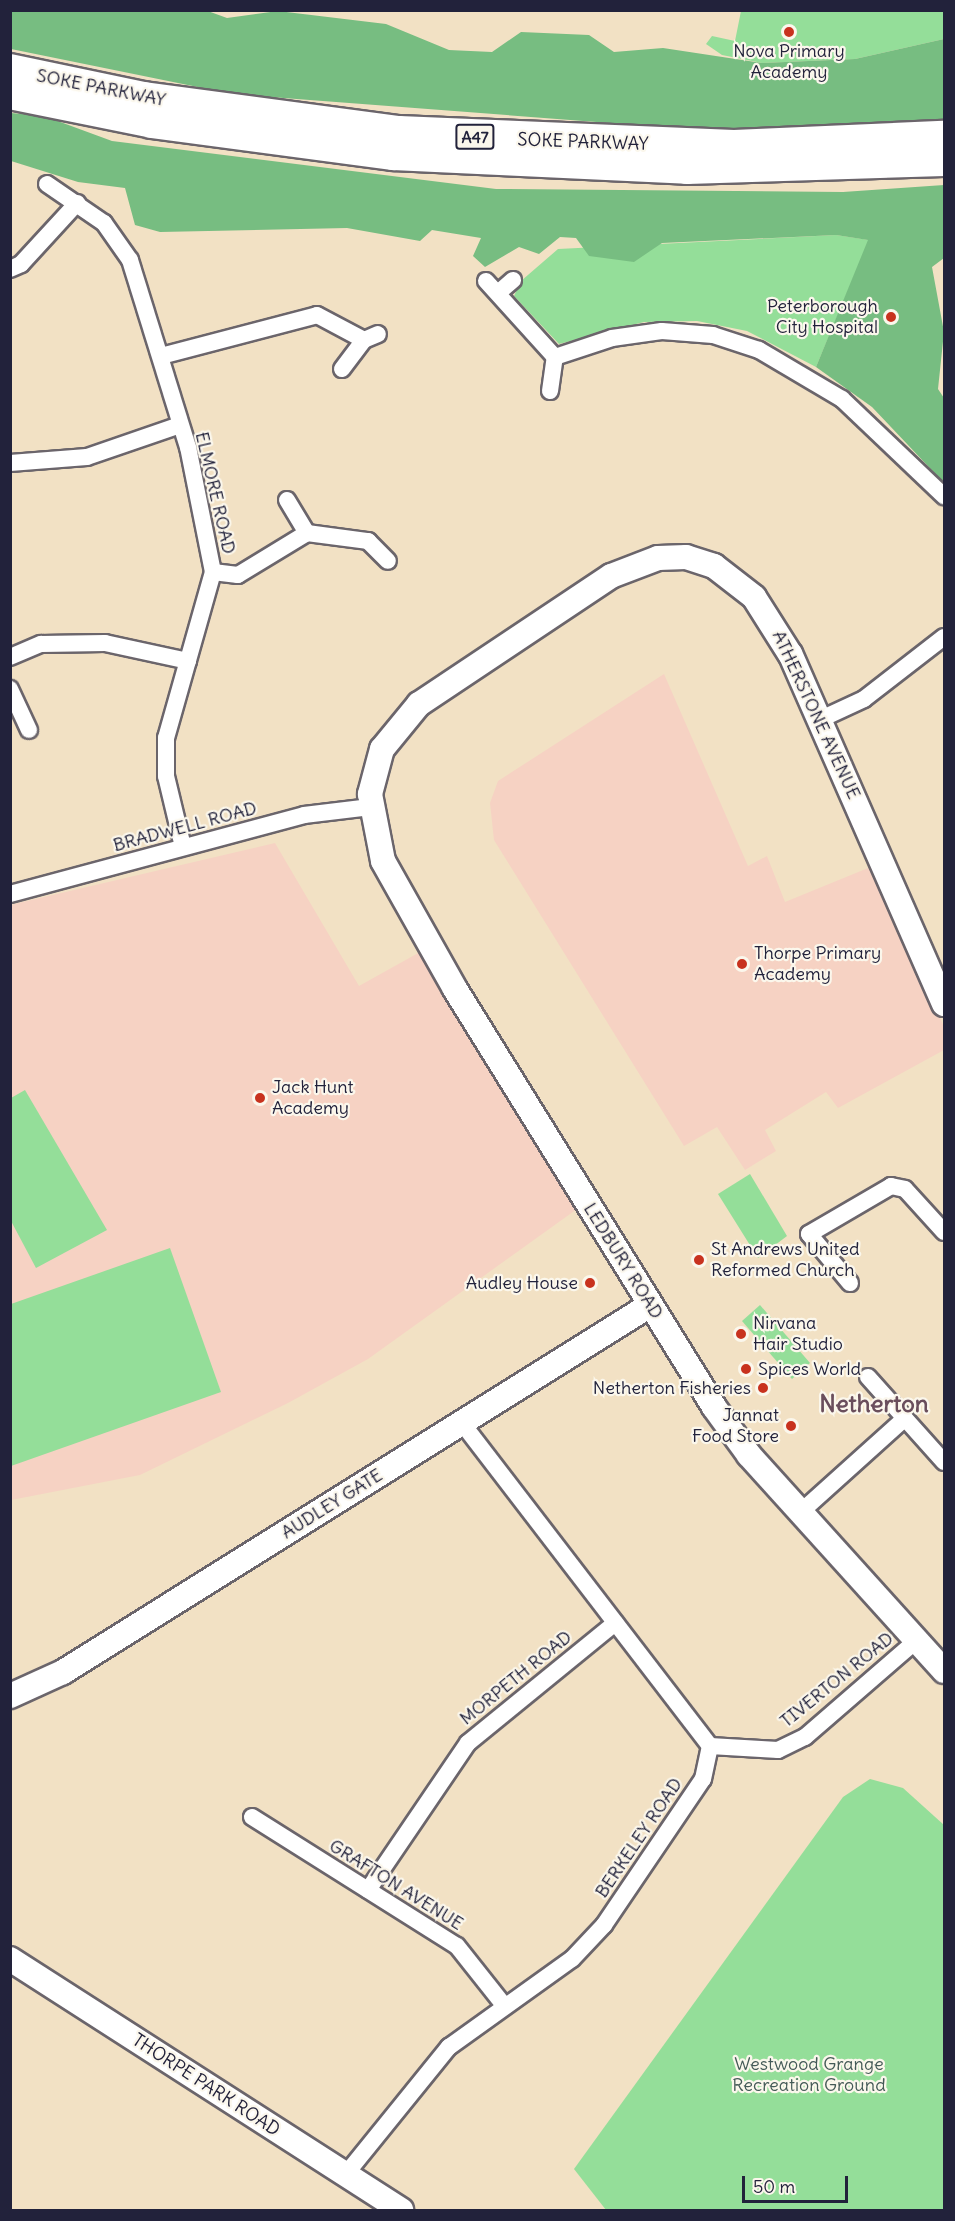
<!DOCTYPE html>
<style>
body{margin:0}
#map{position:relative;width:955px;height:2221px;overflow:hidden;background:#f2e1c4;font-family:Delius,sans-serif}
div>[style]{position:absolute}
.built>*{inset:0;background:#f6d2c3}
.green>*{inset:0;background:#94de99}
.forest>*{inset:0;background:#77bd81}
.roads{filter:drop-shadow(2px 0 #6b656b) drop-shadow(-2px 0 #6b656b) drop-shadow(0 2px #6b656b) drop-shadow(0 -2px #6b656b)}
.street>*{height:16px;margin:-8px;padding:0 8px;transform-origin:8px;border-radius:8px;background:#fff}
.secondary>*{height:24px;margin:-12px;padding:0 12px;transform-origin:12px;border-radius:12px;background:#fff}
.highway>*{height:32px;margin:-16px;padding:0 16px;transform-origin:16px;border-radius:16px;background:#fff}
.dots>*{width:16px;height:16px;translate:-50% -50%;box-sizing:border-box;border:3px solid #fbf7ec;border-radius:50%}
span{translate:-50% -50%;white-space:nowrap;text-align:center;line-height:1.15;-webkit-text-stroke:4.5px #fbf7ec;paint-order:stroke}
.shield-label span{padding:2px 4px;background:#fbf7ec;border:2px solid;border-radius:4px;-webkit-text-stroke-width:0}
.shield-label{font-size:16px;color:#22223b;font-weight:700}
.poi-label{font-size:18px;color:#22223b}
.right{translate:-100% -50%;text-align:right}
.left{translate:0 -50%;text-align:left}
.street-label{font-size:18px;color:#22223b}
.park-label{font-size:18px;color:#445a57}
.district-label{font-size:24px;color:#6a4e5c;font-weight:700}
.frame{position:absolute;inset:0;border:12px solid #22223b;pointer-events:none}
.scale{position:absolute;left:742px;top:2176px;width:106px;height:27px;box-sizing:border-box;border:3px solid #22223b;border-top:0;padding-left:8px;font-size:18px;line-height:21px;white-space:nowrap;color:#22223b;-webkit-text-stroke:4px #fbf7ec;paint-order:stroke}
</style>
<div id="map">
<div class="built">
<div style="clip-path:polygon(664px 674px,748px 866px,767px 856px,785px 902px,873px 866px,944px 1027px,944px 1050px,838px 1108px,826px 1092px,765px 1130px,776px 1151px,745px 1170px,717px 1127px,684px 1146px,494px 840px,490px 803px,498px 781px)"></div>
<div style="clip-path:polygon(275px 843px,359px 986px,420px 952px,577px 1209px,368px 1359px,288px 1403px,140px 1475px,11px 1500px,10px 905px)"></div>
</div>
<div class="green">
<div style="clip-path:polygon(741px 11px,944px 11px,944px 39px,855px 59px,762px 63px,722px 55px,706px 44px,712px 36px,735px 41px)"></div>
<div style="clip-path:polygon(836px 235px,869px 240px,816px 367px,747px 331px,697px 321px,644px 322px,559px 344px,514px 296px,521px 281px,558px 249px)"></div>
<div style="clip-path:polygon(25px 1090px,107px 1230px,36px 1268px,11px 1221px,11px 1098px)"></div>
<div style="clip-path:polygon(750px 1174px,787px 1236px,758px 1258px,718px 1194px)"></div>
<div style="clip-path:polygon(170px 1248px,221px 1392px,11px 1466px,11px 1304px)"></div>
<div style="clip-path:polygon(760px 1305px,810px 1363px,792px 1379px,742px 1321px)"></div>
<div style="clip-path:polygon(870px 1779px,903px 1788px,944px 1825px,944px 2210px,606px 2210px,574px 2169px,843px 1797px)"></div>
</div>
<div class="forest">
<div style="clip-path:polygon(11px 10px,205px 10px,227px 18px,278px 11px,386px 24px,449px 50px,492px 52px,521px 32px,589px 35px,614px 52px,663px 48px,762px 63px,855px 59px,944px 39px,944px 120px,701px 130px,232px 94px,11px 49px)"></div>
<div style="clip-path:polygon(11px 113px,44px 116px,112px 141px,496px 189px,843px 192px,944px 185px,944px 258px,932px 267px,944px 332px,938px 389px,944px 398px,944px 483px,872px 407px,816px 367px,868px 240px,836px 235px,662px 243px,634px 262px,589px 256px,576px 238px,560px 237px,539px 254px,519px 247px,485px 267px,473px 256px,481px 238px,432px 230px,420px 241px,347px 228px,160px 232px,135px 225px,125px 188px,78px 182px,11px 161px)"></div>
</div>
<div class="roads">
<div class="street">
<div style="left:47px;top:184px;width:69px;rotate:34.4deg"></div>
<div style="left:104px;top:223px;width:45px;rotate:54.9deg"></div>
<div style="left:130px;top:260px;width:196px;rotate:72.8deg"></div>
<div style="left:188px;top:447px;width:127px;rotate:78.7deg"></div>
<div style="left:213px;top:572px;width:173px;rotate:105.8deg"></div>
<div style="left:166px;top:738px;width:38px;rotate:90deg"></div>
<div style="left:166px;top:776px;width:73px;rotate:76.5deg"></div>
<div style="left:10px;top:269px;width:12px;rotate:-24deg"></div>
<div style="left:21px;top:264px;width:83px;rotate:-47.4deg"></div>
<div style="left:486px;top:281px;width:103px;rotate:47.8deg"></div>
<div style="left:498px;top:293px;width:20px;rotate:-41deg"></div>
<div style="left:161px;top:356px;width:161px;rotate:-14.7deg"></div>
<div style="left:317px;top:315px;width:53px;rotate:28deg"></div>
<div style="left:555px;top:357px;width:60px;rotate:-18.4deg"></div>
<div style="left:612px;top:338px;width:50px;rotate:-8deg"></div>
<div style="left:662px;top:331px;width:51px;rotate:4.5deg"></div>
<div style="left:713px;top:335px;width:48px;rotate:18.1deg"></div>
<div style="left:759px;top:350px;width:96px;rotate:30.6deg"></div>
<div style="left:842px;top:399px;width:141px;rotate:43.6deg"></div>
<div style="left:342px;top:369px;width:36px;rotate:-53deg"></div>
<div style="left:364px;top:340px;width:15px;rotate:-23deg"></div>
<div style="left:550px;top:391px;width:34px;rotate:-82deg"></div>
<div style="left:10px;top:463px;width:77px;rotate:-4.5deg"></div>
<div style="left:87px;top:457px;width:98px;rotate:-19deg"></div>
<div style="left:287px;top:500px;width:39px;rotate:59deg"></div>
<div style="left:213px;top:572px;width:25px;rotate:7deg"></div>
<div style="left:238px;top:575px;width:81px;rotate:-31.3deg"></div>
<div style="left:307px;top:533px;width:62px;rotate:7.5deg"></div>
<div style="left:368px;top:541px;width:28px;rotate:45deg"></div>
<div style="left:10px;top:657px;width:34px;rotate:-23deg"></div>
<div style="left:41px;top:644px;width:64px;rotate:-0.9deg"></div>
<div style="left:105px;top:643px;width:85px;rotate:12.2deg"></div>
<div style="left:10px;top:689px;width:45px;rotate:65.1deg"></div>
<div style="left:821px;top:719px;width:47px;rotate:-24.9deg"></div>
<div style="left:864px;top:699px;width:101px;rotate:-37.8deg"></div>
<div style="left:10px;top:894px;width:304px;rotate:-15deg"></div>
<div style="left:304px;top:815px;width:67px;rotate:-6.8deg"></div>
<div style="left:850px;top:1283px;width:64px;rotate:-129.9deg"></div>
<div style="left:809px;top:1234px;width:95px;rotate:-30.3deg"></div>
<div style="left:891px;top:1186px;width:14px;rotate:12deg"></div>
<div style="left:905px;top:1189px;width:58px;rotate:47.8deg"></div>
<div style="left:868px;top:1377px;width:114px;rotate:48.2deg"></div>
<div style="left:803px;top:1510px;width:137px;rotate:-42deg"></div>
<div style="left:710px;top:1746px;width:68px;rotate:3.4deg"></div>
<div style="left:778px;top:1750px;width:30px;rotate:-26deg"></div>
<div style="left:805px;top:1737px;width:147px;rotate:-40.9deg"></div>
<div style="left:252px;top:1817px;width:242px;rotate:32.2deg"></div>
<div style="left:457px;top:1946px;width:74px;rotate:51.6deg"></div>
<div style="left:368px;top:1890px;width:178px;rotate:-55.8deg"></div>
<div style="left:468px;top:1743px;width:190px;rotate:-39.2deg"></div>
<div style="left:346px;top:2174px;width:164px;rotate:-51deg"></div>
<div style="left:449px;top:2047px;width:151px;rotate:-35.6deg"></div>
<div style="left:572px;top:1959px;width:47px;rotate:-46.7deg"></div>
<div style="left:604px;top:1925px;width:176px;rotate:-55.9deg"></div>
<div style="left:703px;top:1779px;width:34px;rotate:-78deg"></div>
<div style="left:710px;top:1746px;width:407px;rotate:-127.5deg"></div>
</div>
<div class="secondary">
<div style="left:944px;top:1004px;width:382px;rotate:-113.7deg"></div>
<div style="left:790px;top:654px;width:67px;rotate:-122.3deg"></div>
<div style="left:754px;top:597px;width:51px;rotate:-142.2deg"></div>
<div style="left:714px;top:566px;width:29px;rotate:-162deg"></div>
<div style="left:686px;top:557px;width:28px;rotate:178deg"></div>
<div style="left:658px;top:558px;width:50px;rotate:159deg"></div>
<div style="left:611px;top:576px;width:231px;rotate:146.3deg"></div>
<div style="left:419px;top:704px;width:58px;rotate:129.4deg"></div>
<div style="left:382px;top:749px;width:47px;rotate:104.9deg"></div>
<div style="left:370px;top:794px;width:68px;rotate:79deg"></div>
<div style="left:383px;top:861px;width:147px;rotate:60.6deg"></div>
<div style="left:455px;top:989px;width:492px;rotate:58.2deg"></div>
<div style="left:714px;top:1407px;width:59px;rotate:53.9deg"></div>
<div style="left:749px;top:1455px;width:291px;rotate:47.9deg"></div>
<div style="left:10px;top:1696px;width:58px;rotate:-24.4deg"></div>
<div style="left:63px;top:1672px;width:692px;rotate:-32.01deg"></div>
<div style="left:10px;top:1959px;width:465px;rotate:32.7deg"></div>
</div>
<div class="highway">
<div style="left:10px;top:70px;width:137px;rotate:11.8deg"></div>
<div style="left:144px;top:98px;width:257px;rotate:7.6deg"></div>
<div style="left:399px;top:132px;width:335px;rotate:2.4deg"></div>
<div style="left:734px;top:146px;width:210px;rotate:-2.5deg"></div>
<div style="left:10px;top:93px;width:145px;rotate:11.5deg"></div>
<div style="left:152px;top:122px;width:243px;rotate:7.6deg"></div>
<div style="left:393px;top:154px;width:294px;rotate:2.7deg"></div>
<div style="left:687px;top:168px;width:257px;rotate:-1.8deg"></div>
</div>
</div>
<div class="dots">
<div style="left:789px;top:32px;background:#c8321e"></div>
<div style="left:891px;top:317px;background:#c8321e"></div>
<div style="left:742px;top:964px;background:#c8321e"></div>
<div style="left:260px;top:1098px;background:#c8321e"></div>
<div style="left:699px;top:1260px;background:#c8321e"></div>
<div style="left:590px;top:1283px;background:#c8321e"></div>
<div style="left:741px;top:1334px;background:#c8321e"></div>
<div style="left:746px;top:1369px;background:#c8321e"></div>
<div style="left:763px;top:1388px;background:#c8321e"></div>
<div style="left:791px;top:1426px;background:#c8321e"></div>
</div>
<div class="shield-label">
<span style="left:475px;top:137px">A47</span>
</div>
<div class="poi-label">
<span style="left:789px;top:62px">Nova Primary<br>Academy</span>
<span class="right" style="left:878px;top:317px">Peterborough<br>City Hospital</span>
<span class="left" style="left:754px;top:964px">Thorpe Primary<br>Academy</span>
<span class="left" style="left:272px;top:1098px">Jack Hunt<br>Academy</span>
<span class="left" style="left:711px;top:1260px">St Andrews United<br>Reformed Church</span>
<span class="right" style="left:578px;top:1283px">Audley House</span>
<span class="left" style="left:753px;top:1334px">Nirvana<br>Hair Studio</span>
<span class="left" style="left:758px;top:1369px">Spices World</span>
<span class="right" style="left:751px;top:1388px">Netherton Fisheries</span>
<span class="right" style="left:779px;top:1426px">Jannat<br>Food Store</span>
</div>
<div class="street-label">
<span style="left:101px;top:88px;rotate:11deg">SOKE PARKWAY</span>
<span style="left:583px;top:142px;rotate:2deg">SOKE PARKWAY</span>
<span style="left:215px;top:493px;rotate:77deg">ELMORE ROAD</span>
<span style="left:816px;top:715px;rotate:65deg">ATHERSTONE AVENUE</span>
<span style="left:185px;top:827px;rotate:-15deg">BRADWELL ROAD</span>
<span style="left:623px;top:1261px;rotate:58deg">LEDBURY ROAD</span>
<span style="left:332px;top:1504px;rotate:-32deg">AUDLEY GATE</span>
<span style="left:516px;top:1678px;rotate:-39deg">MORPETH ROAD</span>
<span style="left:837px;top:1680px;rotate:-39deg">TIVERTON ROAD</span>
<span style="left:639px;top:1838px;rotate:-56deg">BERKELEY ROAD</span>
<span style="left:396px;top:1885px;rotate:32deg">GRAFTON AVENUE</span>
<span style="left:206px;top:2085px;rotate:33deg">THORPE PARK ROAD</span>
</div>
<div class="park-label">
<span style="left:809px;top:2075px">Westwood Grange<br>Recreation Ground</span>
</div>
<div class="district-label">
<span style="left:874px;top:1404px">Netherton</span>
</div>
<div class="frame"></div>
<div class="scale">50 m</div>
</div>
